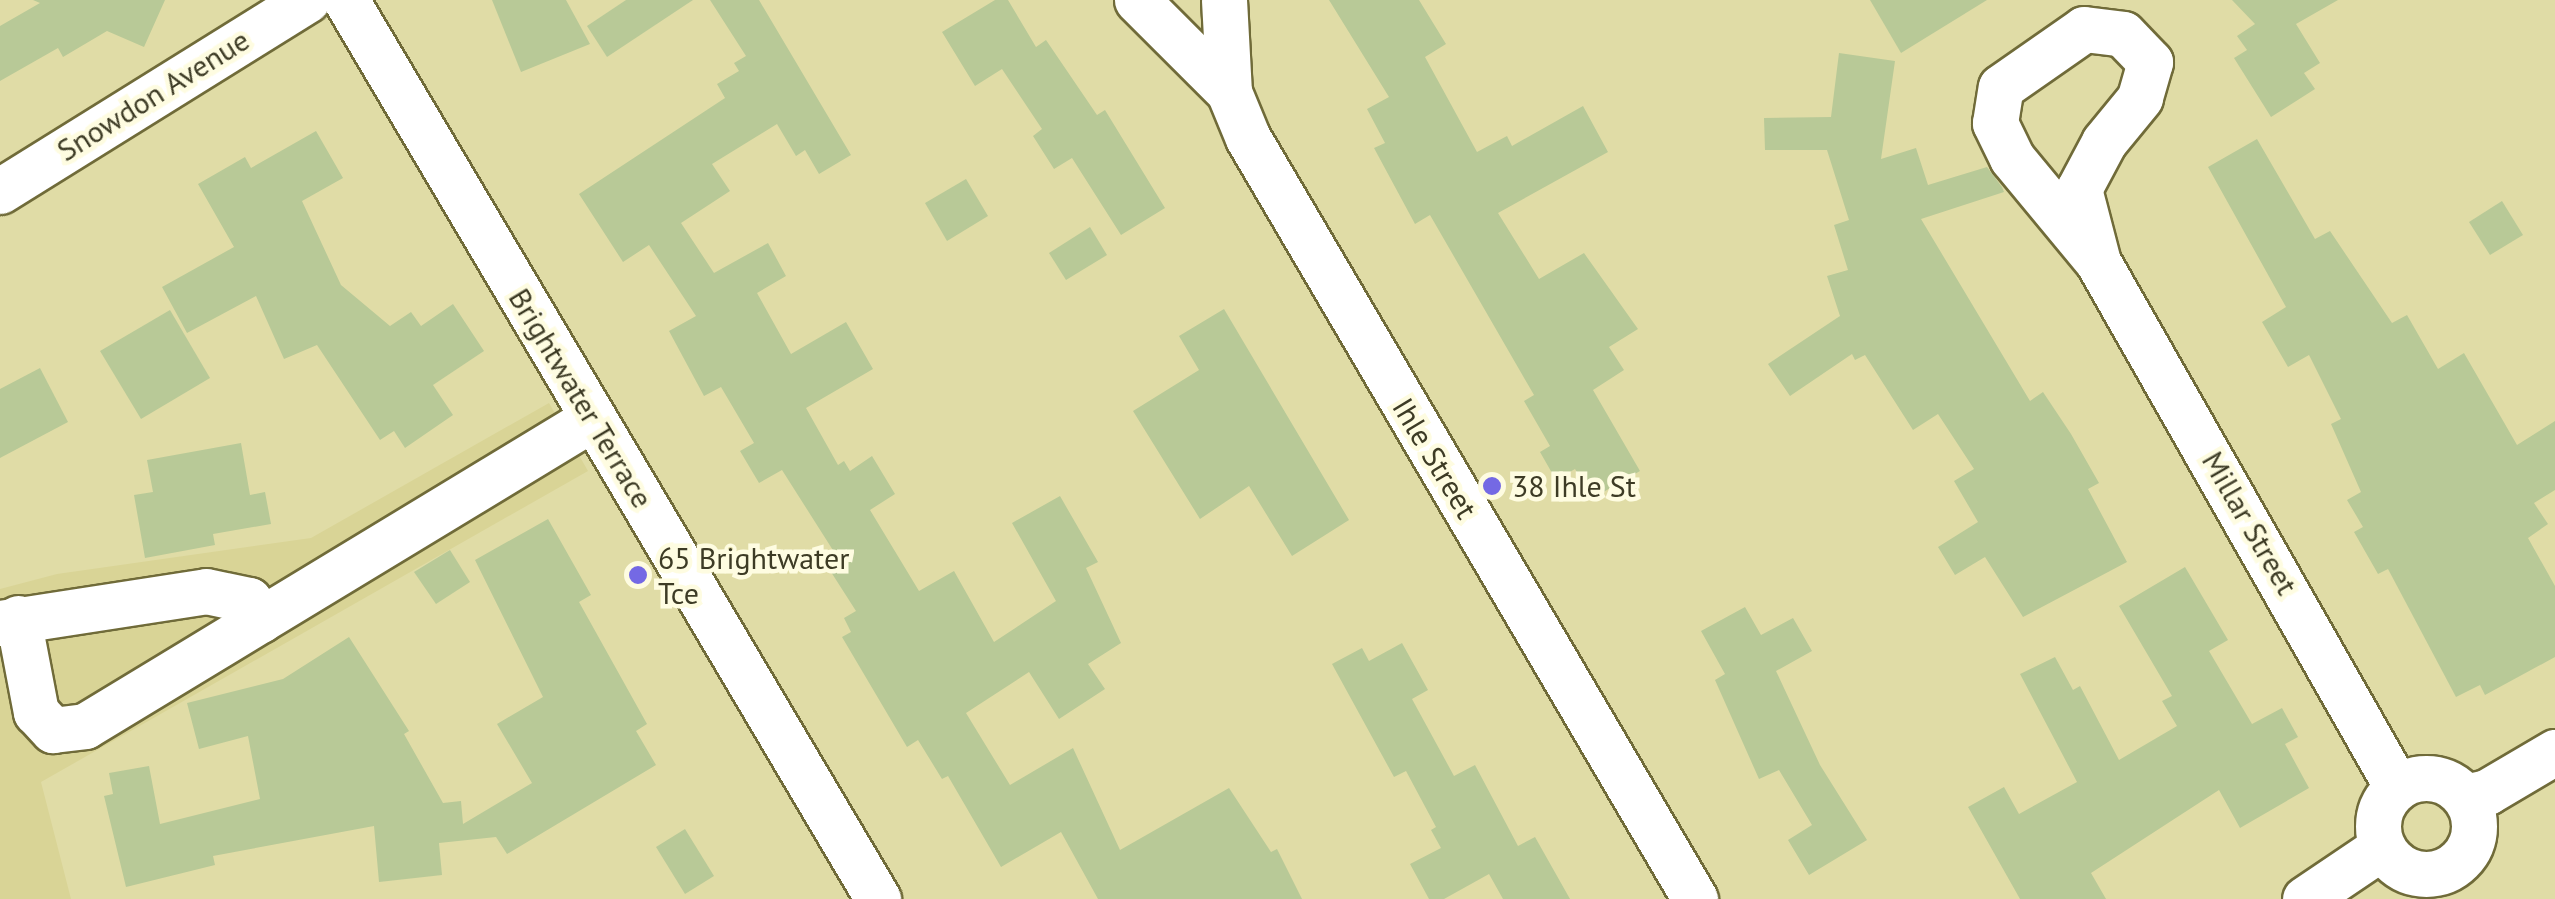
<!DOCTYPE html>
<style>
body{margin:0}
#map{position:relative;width:2555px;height:899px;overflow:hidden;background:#e0dca6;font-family:"PT Sans",sans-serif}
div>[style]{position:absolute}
.built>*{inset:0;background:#d9d496}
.building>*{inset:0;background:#b8c997}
.roads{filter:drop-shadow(2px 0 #706b39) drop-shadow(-2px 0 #706b39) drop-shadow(0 2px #706b39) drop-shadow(0 -2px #706b39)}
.minor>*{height:45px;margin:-22.5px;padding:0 22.5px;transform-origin:22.5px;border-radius:22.5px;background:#fff}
.minor>.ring{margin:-22.5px;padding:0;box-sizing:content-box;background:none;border:45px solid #fff;border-radius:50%}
.dots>*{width:28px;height:28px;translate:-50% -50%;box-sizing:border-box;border:5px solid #fefce1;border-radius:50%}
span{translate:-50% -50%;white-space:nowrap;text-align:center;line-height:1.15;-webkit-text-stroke:9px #fefce1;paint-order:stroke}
.street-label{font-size:30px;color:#3d3b25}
.poi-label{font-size:30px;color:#3d3b25}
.left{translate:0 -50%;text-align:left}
</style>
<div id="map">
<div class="built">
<div style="clip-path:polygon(549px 403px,588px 471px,41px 782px,71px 899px,0 899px,0 589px,57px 574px,311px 538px)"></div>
</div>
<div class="building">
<div style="clip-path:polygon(33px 0,165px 0,144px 47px,107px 31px,63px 57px,58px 48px,0 81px,0 26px,40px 3px)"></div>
<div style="clip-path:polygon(492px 0,566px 0,590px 44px,521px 72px)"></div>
<div style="clip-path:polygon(626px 0,693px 0,607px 57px,587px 26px)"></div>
<div style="clip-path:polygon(710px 0,759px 0,851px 155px,819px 174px,805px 150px,796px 156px,777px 124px,712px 164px,730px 191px,681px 223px,714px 273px,768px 243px,786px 276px,757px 293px,791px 354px,846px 322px,873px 369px,806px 408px,838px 465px,844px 461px,850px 471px,872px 456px,895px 494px,870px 510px,919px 591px,954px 571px,994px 642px,1056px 601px,1012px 523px,1060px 496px,1098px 562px,1086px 568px,1121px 643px,1088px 664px,1105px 689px,1059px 719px,1029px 672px,966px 713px,1010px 785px,1073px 748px,1120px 850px,1229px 788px,1271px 852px,1277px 849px,1302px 899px,1098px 899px,1061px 832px,1001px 867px,948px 776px,942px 779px,918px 740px,907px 747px,842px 637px,851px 632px,844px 618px,856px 611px,831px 572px,843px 566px,782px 470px,759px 483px,740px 451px,754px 443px,721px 387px,704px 396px,669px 331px,696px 316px,649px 245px,623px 262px,579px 194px,725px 98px,717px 84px,739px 71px,734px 63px,746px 56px)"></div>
<div style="clip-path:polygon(995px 0,1008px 0,1036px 47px,1046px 40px,1097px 115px,1105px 110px,1165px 208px,1121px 235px,1072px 158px,1054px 169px,1033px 136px,1042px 129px,1002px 69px,975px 86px,942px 32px)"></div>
<div style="clip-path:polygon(1329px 0,1419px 0,1446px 44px,1425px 57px,1477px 152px,1507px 136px,1512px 146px,1583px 106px,1608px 152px,1498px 213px,1539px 279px,1584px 253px,1638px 329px,1609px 347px,1624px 370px,1593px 390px,1640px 471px,1593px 498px,1575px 469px,1556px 480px,1540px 452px,1550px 446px,1524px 401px,1534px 395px,1430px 215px,1415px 224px,1374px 148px,1385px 143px,1367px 109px,1389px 97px)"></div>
<div style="clip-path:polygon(1870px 0,1987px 0,1901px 53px)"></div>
<div style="clip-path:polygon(2232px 0,2338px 0,2296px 24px,2320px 63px,2304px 73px,2315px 89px,2271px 117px,2234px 58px,2247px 50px,2237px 36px,2255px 24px)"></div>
<div style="clip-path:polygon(1839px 53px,1895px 61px,1881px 159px,1916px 148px,1928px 185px,1987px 167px,2002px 187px,2004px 192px,1921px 219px,2030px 401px,2043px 392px,2071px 434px,2099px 483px,2088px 489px,2127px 562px,2023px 617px,1985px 557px,1955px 575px,1938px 547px,1978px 522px,1954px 481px,1974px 469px,1938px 414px,1913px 430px,1865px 355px,1855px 360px,1852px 354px,1790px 396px,1768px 364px,1840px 316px,1827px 276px,1848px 270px,1834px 225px,1849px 220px,1827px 150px,1765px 150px,1764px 118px,1831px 117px)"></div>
<div style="clip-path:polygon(316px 131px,343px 178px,302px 201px,341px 285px,390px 326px,411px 312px,421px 326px,453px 304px,484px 351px,433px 385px,453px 415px,405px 448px,394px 431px,380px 440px,317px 345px,284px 359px,256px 296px,187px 333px,162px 287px,234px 247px,198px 184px,245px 157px,251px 168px)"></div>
<div style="clip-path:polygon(2257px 139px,2315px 239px,2330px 231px,2392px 323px,2407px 315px,2438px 369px,2464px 353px,2517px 445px,2555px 421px,2555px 490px,2534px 503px,2548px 524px,2528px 538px,2555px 586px,2555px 657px,2485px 695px,2480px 685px,2456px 697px,2388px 569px,2378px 574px,2354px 532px,2363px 527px,2347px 500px,2361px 492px,2331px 424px,2341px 419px,2309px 355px,2288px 367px,2262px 322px,2286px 307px,2208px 167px)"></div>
<div style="clip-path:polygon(966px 179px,988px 216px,947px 241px,925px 203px)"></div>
<div style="clip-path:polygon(2502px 201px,2523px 235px,2490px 255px,2469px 222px)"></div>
<div style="clip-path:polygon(1090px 227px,1107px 255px,1066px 280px,1049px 253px)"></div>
<div style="clip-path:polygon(1224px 309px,1349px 520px,1292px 556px,1249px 486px,1200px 519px,1133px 411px,1199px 370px,1179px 336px)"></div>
<div style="clip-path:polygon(170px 310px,210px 378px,141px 419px,100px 351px)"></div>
<div style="clip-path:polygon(40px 368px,68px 422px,0 458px,0 389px)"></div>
<div style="clip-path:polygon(241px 443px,250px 495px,265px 492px,271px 524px,213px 534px,215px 545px,145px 558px,134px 495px,153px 492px,147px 460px)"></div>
<div style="clip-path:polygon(548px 519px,591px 595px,579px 602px,647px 724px,636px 731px,656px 765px,507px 854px,496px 837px,439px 843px,442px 875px,379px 882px,374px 826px,213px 856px,215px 865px,126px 887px,104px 796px,113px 794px,109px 773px,149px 766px,160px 824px,260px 799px,248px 736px,199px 749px,187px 703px,283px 679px,349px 637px,409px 731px,404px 734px,443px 803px,461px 801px,463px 824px,532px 783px,497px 724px,543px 697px,475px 560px)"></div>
<div style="clip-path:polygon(450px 550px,470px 582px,436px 604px,414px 572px)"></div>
<div style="clip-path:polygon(2185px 567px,2228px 640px,2209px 651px,2252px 724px,2282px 708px,2298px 737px,2285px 744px,2309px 788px,2240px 828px,2219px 790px,2091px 873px,2106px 899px,2020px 899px,1968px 807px,2004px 787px,2019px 814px,2077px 782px,2020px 674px,2055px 657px,2073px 690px,2080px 686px,2119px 760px,2177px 726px,2162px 701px,2172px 696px,2119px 606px)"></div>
<div style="clip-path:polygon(1745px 607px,1761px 635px,1793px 618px,1812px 651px,1776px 671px,1820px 765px,1867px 840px,1809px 875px,1788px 840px,1812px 825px,1779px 770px,1759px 779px,1715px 680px,1725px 674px,1701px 631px)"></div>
<div style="clip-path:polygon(1402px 643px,1428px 690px,1412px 699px,1454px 776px,1475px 765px,1518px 846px,1535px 837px,1570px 899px,1503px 899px,1489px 874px,1444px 899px,1429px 899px,1410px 864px,1441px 848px,1431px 830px,1436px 827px,1406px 771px,1394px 777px,1332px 664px,1362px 648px,1369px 661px)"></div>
<div style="clip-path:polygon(685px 829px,714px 876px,685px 894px,656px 847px)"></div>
</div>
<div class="roads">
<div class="minor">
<div style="left:346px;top:0;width:1045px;rotate:59.38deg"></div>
<div style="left:1137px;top:0;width:130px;rotate:45deg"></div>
<div style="left:1224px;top:0;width:92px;rotate:86.9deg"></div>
<div style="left:1229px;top:92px;width:50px;rotate:67.6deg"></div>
<div style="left:1248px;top:138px;width:883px;rotate:59.57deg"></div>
<div style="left:0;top:191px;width:362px;rotate:-31.9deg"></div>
<div style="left:2098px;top:262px;width:135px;rotate:-129.6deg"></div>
<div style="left:2012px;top:158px;width:39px;rotate:-116deg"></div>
<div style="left:1995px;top:123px;width:36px;rotate:-81deg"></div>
<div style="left:2001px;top:87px;width:101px;rotate:-34.9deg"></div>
<div style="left:2084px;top:29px;width:39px;rotate:7deg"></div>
<div style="left:2123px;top:34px;width:39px;rotate:46deg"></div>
<div style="left:2150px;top:62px;width:37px;rotate:106deg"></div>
<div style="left:2140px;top:98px;width:57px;rotate:129.3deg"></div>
<div style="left:2104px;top:142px;width:53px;rotate:118deg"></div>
<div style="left:2079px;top:189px;width:75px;rotate:75.4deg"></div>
<div style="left:2098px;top:262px;width:604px;rotate:60.34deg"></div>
<div style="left:18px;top:618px;width:96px;rotate:79.2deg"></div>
<div style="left:36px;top:712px;width:25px;rotate:47deg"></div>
<div style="left:53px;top:730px;width:32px;rotate:-7deg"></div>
<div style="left:85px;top:726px;width:594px;rotate:-31.23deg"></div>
<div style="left:0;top:623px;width:208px;rotate:-8.8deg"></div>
<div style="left:206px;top:591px;width:44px;rotate:11.8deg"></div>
<div style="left:249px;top:600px;width:23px;rotate:59deg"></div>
<div class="ring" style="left:2378px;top:778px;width:51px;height:51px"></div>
<div style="left:2465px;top:797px;width:23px;rotate:-13deg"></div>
<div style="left:2487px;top:792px;width:79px;rotate:-30.5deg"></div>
<div style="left:2305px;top:899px;width:93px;rotate:-34deg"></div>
</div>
</div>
<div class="dots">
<div style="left:1492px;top:486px;background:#7469e4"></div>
<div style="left:638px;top:575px;background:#7469e4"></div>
</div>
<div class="street-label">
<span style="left:153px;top:95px;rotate:-32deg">Snowdon Avenue</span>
<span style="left:581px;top:398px;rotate:59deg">Brightwater Terrace</span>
<span style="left:1435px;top:458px;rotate:59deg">Ihle Street</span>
<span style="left:2250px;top:523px;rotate:60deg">Millar Street</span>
</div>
<div class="poi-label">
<span class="left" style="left:1512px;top:486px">38 Ihle St</span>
<span class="left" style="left:658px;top:575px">65 Brightwater<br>Tce</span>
</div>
</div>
